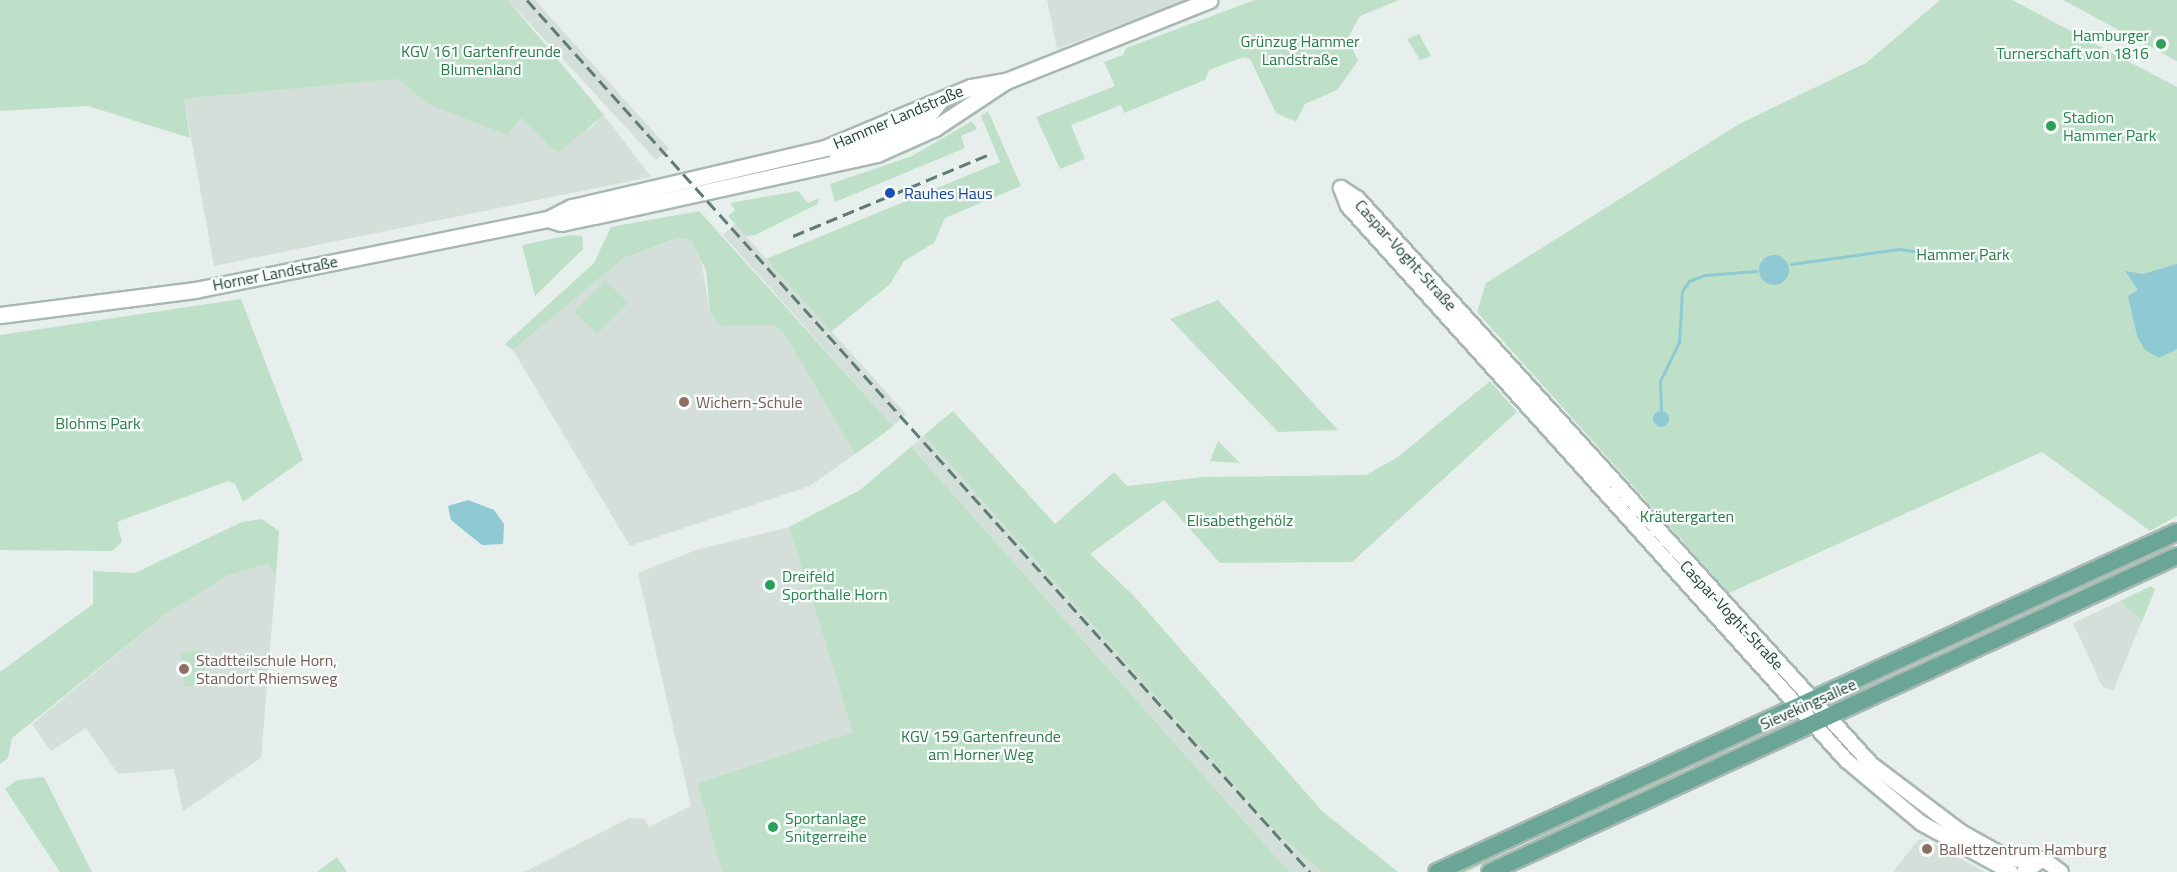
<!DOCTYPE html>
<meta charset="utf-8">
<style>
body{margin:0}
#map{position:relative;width:2177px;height:872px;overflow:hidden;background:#e6efeb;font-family:"Titillium Web",sans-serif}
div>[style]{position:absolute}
.built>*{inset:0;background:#d4dfda}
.green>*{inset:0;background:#bfe0c8}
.water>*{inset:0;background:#8ec9d4}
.round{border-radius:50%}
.stream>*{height:3px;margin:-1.5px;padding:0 1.5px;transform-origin:1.5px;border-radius:1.5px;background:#8ec9d4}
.roads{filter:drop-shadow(2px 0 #a8b8b2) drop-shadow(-2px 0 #a8b8b2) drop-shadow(0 2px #a8b8b2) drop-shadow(0 -2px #a8b8b2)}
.tertiary>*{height:14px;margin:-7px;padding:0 7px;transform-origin:7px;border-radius:7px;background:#fff}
.secondary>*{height:15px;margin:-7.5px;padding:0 7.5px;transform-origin:7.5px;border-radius:7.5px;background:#fff}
.primary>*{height:16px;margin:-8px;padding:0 8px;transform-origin:8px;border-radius:8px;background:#6aa596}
.rail>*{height:3px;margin-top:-1.5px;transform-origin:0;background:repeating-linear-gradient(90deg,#5f7d75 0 12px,transparent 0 18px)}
.dots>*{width:16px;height:16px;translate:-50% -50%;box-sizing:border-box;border:3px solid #f7fbf9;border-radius:50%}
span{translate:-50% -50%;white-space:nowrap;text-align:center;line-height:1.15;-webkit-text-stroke:4.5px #f7fbf9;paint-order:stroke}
.leisure-label{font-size:16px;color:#27864d}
.right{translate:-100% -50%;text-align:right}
.left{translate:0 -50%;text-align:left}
.park-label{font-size:16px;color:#2d7a4b}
.street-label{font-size:16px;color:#24423a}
.transit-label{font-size:16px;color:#164399}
.education-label{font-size:16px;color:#785e54}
</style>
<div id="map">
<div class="built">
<div style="clip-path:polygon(508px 0,535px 0,669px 149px,656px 160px)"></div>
<div style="clip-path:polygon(1047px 0,1187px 0,1057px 49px)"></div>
<div style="clip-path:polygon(397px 79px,428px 104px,589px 129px,604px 115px,651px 177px,214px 266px,184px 99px)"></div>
<div style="clip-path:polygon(735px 224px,906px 414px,893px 426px,723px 235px)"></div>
<div style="clip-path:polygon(679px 238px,691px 240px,700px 253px,710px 313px,720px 326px,773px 325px,783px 332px,855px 454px,810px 486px,630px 546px,513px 350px,624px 258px)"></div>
<div style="clip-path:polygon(924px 435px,1277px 833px,1322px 872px,1291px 872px,1277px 858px,911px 447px)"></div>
<div style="clip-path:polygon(789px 527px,853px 732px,697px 783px,722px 872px,524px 872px,629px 818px,644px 819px,649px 827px,691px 806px,638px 573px,696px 550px)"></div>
<div style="clip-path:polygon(268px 563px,276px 576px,261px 758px,183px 811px,174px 769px,118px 774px,86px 728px,51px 751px,32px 724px,166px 614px,227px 576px)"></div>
<div style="clip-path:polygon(2120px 601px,2142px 621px,2113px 691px,2102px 686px,2073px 623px)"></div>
<div style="clip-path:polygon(1925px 839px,1985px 872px,1893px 872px,1918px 840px)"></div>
</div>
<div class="green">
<div style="clip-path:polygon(0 0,508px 0,604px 115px,557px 153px,521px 118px,507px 135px,428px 104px,397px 79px,184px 99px,190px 138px,88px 106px,0 111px)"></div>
<div style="clip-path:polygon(1255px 0,1399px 0,1360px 16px,1348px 38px,1358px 61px,1337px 90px,1305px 104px,1296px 122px,1276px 113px,1250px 59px,1243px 57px,1209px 70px,1205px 80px,1124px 113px,1121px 105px,1071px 125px,1085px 159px,1060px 169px,1036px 117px,1115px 86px,1104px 62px,1123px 55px,1126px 48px)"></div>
<div style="clip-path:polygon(1940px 0,2012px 0,2177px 87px,2177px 516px,2150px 531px,2042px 452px,1729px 593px,1477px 312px,1486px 283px,1739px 124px,1866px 63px)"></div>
<div style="clip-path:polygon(2063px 0,2177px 0,2177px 61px,2113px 27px)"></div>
<div style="clip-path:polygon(1419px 34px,1431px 56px,1420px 60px,1407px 39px)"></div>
<div style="clip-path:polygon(988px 111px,1021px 186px,945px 218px,934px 243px,904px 261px,890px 284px,831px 332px,766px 259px,1000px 162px,981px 116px)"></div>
<div style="clip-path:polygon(972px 121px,977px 129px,961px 136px,965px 148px,835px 202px,830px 184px,912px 156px)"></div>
<div style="clip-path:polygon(798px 191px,808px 203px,819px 198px,818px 204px,755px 235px,746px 236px,728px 216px,735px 210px,730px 203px)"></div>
<div style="clip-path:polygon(699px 211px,893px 426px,883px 434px,855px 454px,783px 332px,773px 325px,720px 326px,710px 313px,706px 270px,691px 240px,678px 238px,624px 258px,513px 350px,505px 344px,594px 263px,611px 227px)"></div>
<div style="clip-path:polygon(570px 235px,582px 236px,583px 249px,535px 296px,522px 245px)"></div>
<div style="clip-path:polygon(605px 280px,628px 303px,597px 334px,574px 311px)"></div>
<div style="clip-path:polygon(241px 299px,303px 460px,243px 502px,235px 484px,228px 481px,117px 522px,122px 542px,112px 551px,0 550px,0 335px)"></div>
<div style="clip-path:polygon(1218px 300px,1338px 430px,1278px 432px,1170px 319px)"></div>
<div style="clip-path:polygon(1490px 381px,1517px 412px,1352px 562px,1220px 563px,1164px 500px,1090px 554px,1134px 596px,1322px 811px,1398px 872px,1322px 872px,1277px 833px,924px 435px,953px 411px,1055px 524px,1114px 472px,1127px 486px,1203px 477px,1366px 475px,1398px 457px)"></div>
<div style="clip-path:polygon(1218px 441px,1240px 463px,1210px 461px)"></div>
<div style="clip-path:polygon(911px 447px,1277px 858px,1291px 872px,722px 872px,697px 783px,853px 732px,789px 527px,860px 490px)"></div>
<div style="clip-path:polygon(262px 519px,279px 531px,276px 576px,268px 563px,227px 576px,166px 614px,12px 738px,8px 758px,0 764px,0 672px,93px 604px,93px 571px,135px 573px,242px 522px)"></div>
<div style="clip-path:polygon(2177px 543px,2129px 571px,1841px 704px,1837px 700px,1870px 679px,1877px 682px)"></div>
<div style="clip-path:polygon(2151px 586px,2155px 590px,2142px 621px,2120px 601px)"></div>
<div style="clip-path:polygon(203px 650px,207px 684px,185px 687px,181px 653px)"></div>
<div style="clip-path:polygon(1785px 722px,1789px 727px,1695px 767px,1694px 761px,1725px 748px,1728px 752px)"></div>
<div style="clip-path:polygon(1682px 771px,1684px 777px,1536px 842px,1535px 837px)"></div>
<div style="clip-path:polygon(44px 777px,92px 872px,60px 872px,5px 789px,17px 780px)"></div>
<div style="clip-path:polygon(1524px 843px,1467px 872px,1459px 872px)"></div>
<div style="clip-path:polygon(337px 857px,347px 872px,317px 872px)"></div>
</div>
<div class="water">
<div class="round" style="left:1759px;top:255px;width:30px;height:30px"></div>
<div style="clip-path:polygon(2177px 264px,2177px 349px,2159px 358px,2145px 350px,2137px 336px,2128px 296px,2138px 290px,2125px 271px,2143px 274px)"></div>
<div class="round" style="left:1653px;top:411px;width:16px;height:16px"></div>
<div style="clip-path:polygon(468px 500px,494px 510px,504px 524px,503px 544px,482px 545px,451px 520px,448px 506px)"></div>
</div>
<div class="stream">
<div style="left:1791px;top:264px;width:109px;rotate:-7.9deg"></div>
<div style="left:1899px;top:249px;width:79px;rotate:8deg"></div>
<div style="left:1661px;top:411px;width:30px;rotate:-92deg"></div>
<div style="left:1660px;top:381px;width:43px;rotate:-64deg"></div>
<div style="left:1679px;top:342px;width:51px;rotate:-86.6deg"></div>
<div style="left:1682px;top:291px;width:12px;rotate:-55deg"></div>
<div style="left:1689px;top:281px;width:17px;rotate:-21deg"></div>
<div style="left:1705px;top:275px;width:51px;rotate:-4.5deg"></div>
</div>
<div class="roads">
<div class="tertiary">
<div style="left:1341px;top:188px;width:20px;rotate:33deg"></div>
<div style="left:1358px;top:199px;width:763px;rotate:47.76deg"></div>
<div style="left:1871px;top:764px;width:113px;rotate:37.1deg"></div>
<div style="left:1961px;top:832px;width:49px;rotate:29.2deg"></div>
<div style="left:2004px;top:856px;width:27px;rotate:15deg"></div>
<div style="left:1341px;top:188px;width:19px;rotate:69deg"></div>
<div style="left:1348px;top:206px;width:745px;rotate:48.05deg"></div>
<div style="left:1846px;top:760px;width:98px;rotate:40deg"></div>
<div style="left:1921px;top:823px;width:102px;rotate:28.6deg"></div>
<div style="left:2024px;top:872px;width:23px;rotate:-34deg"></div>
<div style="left:2043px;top:859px;width:22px;rotate:36deg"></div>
</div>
<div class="secondary">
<div style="left:837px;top:156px;width:95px;rotate:-22.2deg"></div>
<div style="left:925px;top:120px;width:24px;rotate:-52deg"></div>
<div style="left:548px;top:219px;width:14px;rotate:17deg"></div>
<div style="left:561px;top:223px;width:35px;rotate:-12deg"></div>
<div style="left:595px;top:216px;width:289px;rotate:-12.4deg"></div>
<div style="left:877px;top:154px;width:64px;rotate:-24.1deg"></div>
<div style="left:935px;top:128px;width:85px;rotate:-33.5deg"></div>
<div style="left:1006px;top:81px;width:219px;rotate:-21.7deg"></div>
<div style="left:0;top:315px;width:197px;rotate:-7.3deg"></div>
<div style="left:195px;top:290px;width:360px;rotate:-11.4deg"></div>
<div style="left:548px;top:219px;width:27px;rotate:-27deg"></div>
<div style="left:572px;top:207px;width:260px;rotate:-13.1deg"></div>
<div style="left:825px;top:148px;width:158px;rotate:-22.7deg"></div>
<div style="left:971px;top:87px;width:36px;rotate:-10deg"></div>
</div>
<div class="primary">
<div style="left:1437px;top:872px;width:814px;rotate:-24.68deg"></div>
<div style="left:1490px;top:872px;width:756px;rotate:-24.7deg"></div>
</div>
</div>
<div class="rail">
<div style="left:527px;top:0;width:1172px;rotate:48.08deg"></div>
<div style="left:793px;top:236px;width:211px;rotate:-22.6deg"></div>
</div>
<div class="dots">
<div style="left:2161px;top:44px;background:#2e9e5b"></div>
<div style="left:2051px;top:126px;background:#2e9e5b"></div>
<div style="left:890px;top:193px;background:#1a4fb4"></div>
<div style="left:684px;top:402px;background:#8d6e63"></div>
<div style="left:770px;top:585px;background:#2e9e5b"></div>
<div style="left:184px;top:669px;background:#8d6e63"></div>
<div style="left:773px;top:827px;background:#2e9e5b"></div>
<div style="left:1927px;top:849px;background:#8d6e63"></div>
</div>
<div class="leisure-label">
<span class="right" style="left:2149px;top:44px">Hamburger<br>Turnerschaft von 1816</span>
<span class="left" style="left:2063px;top:126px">Stadion<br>Hammer Park</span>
<span class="left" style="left:782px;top:585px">Dreifeld<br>Sporthalle Horn</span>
<span class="left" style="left:785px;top:827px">Sportanlage<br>Snitgerreihe</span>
</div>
<div class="park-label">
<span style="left:1300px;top:50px">Grünzug Hammer<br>Landstraße</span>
<span style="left:481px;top:60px">KGV 161 Gartenfreunde<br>Blumenland</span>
<span style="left:1963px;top:254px">Hammer Park</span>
<span style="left:98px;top:423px">Blohms Park</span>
<span style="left:1687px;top:516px">Kräutergarten</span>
<span style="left:1240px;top:520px">Elisabethgehölz</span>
<span style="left:981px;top:745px">KGV 159 Gartenfreunde<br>am Horner Weg</span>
</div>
<div class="street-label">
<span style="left:898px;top:117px;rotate:-23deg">Hammer Landstraße</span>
<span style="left:1406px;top:255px;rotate:48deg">Caspar-Voght-Straße</span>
<span style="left:275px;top:273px;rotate:-11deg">Horner Landstraße</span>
<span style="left:1732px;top:615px;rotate:47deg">Caspar-Voght-Straße</span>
<span style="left:1808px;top:704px;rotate:-24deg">Sievekingsallee</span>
</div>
<div class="transit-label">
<span class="left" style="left:904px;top:193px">Rauhes Haus</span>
</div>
<div class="education-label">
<span class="left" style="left:696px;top:402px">Wichern-Schule</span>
<span class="left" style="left:196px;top:669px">Stadtteilschule Horn,<br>Standort Rhiemsweg</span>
<span class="left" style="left:1939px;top:849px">Ballettzentrum Hamburg</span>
</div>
</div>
